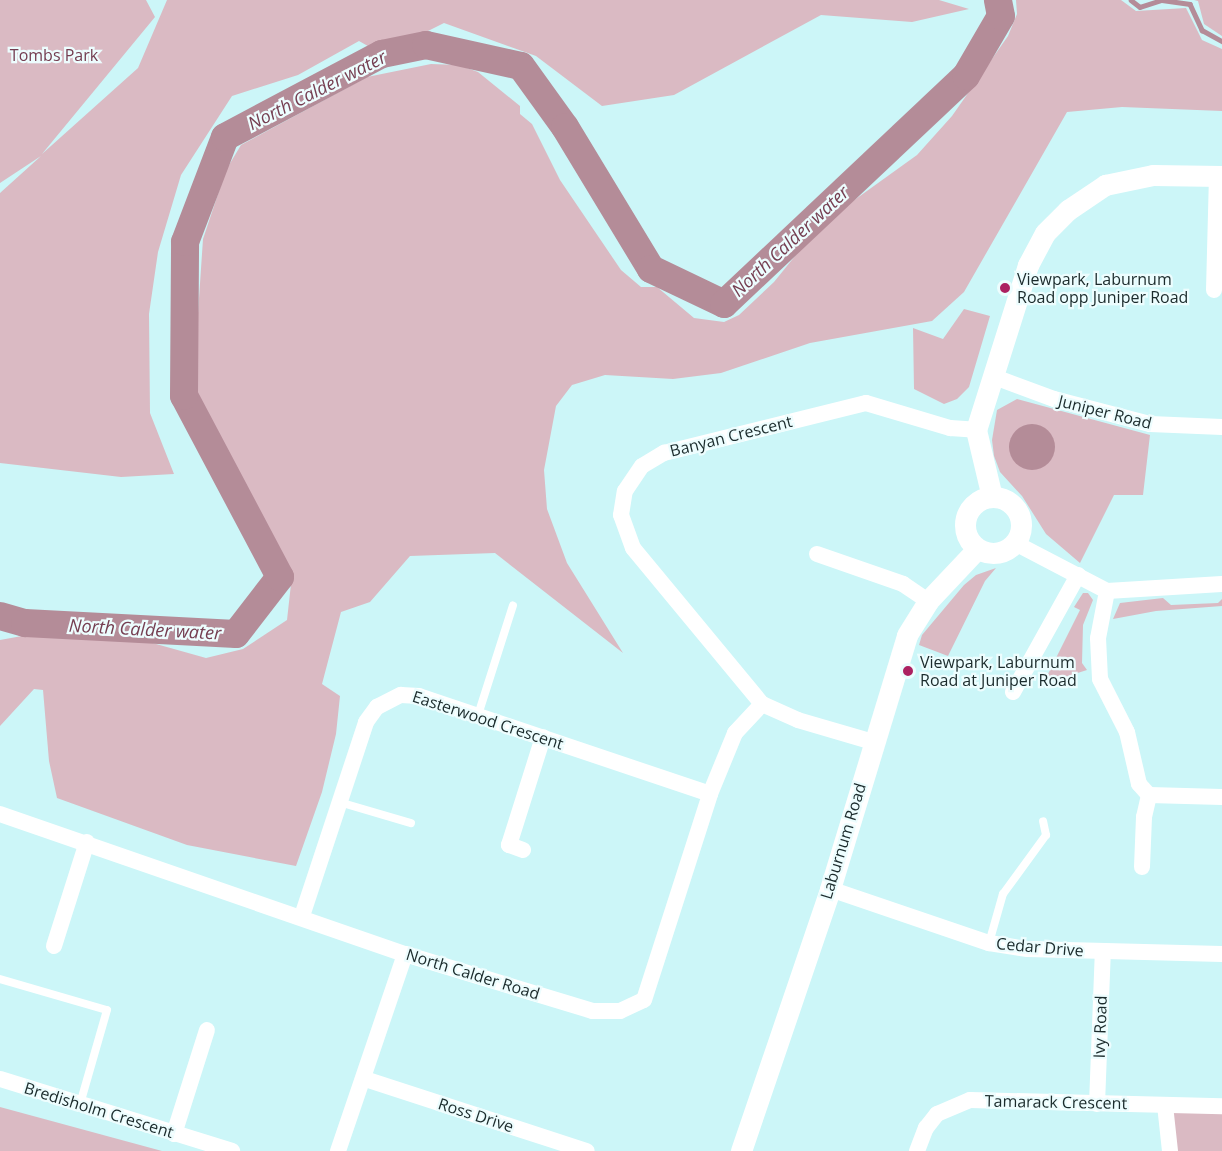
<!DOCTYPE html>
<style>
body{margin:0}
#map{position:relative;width:1222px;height:1151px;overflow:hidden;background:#ccf6f8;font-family:"Open Sans",sans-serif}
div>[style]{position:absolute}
.green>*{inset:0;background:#dabac3}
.water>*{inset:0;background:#b48c98}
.round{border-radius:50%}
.stream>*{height:4.5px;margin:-2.25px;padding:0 2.25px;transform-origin:2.25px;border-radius:2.25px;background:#b48c98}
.river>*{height:28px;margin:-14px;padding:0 14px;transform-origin:14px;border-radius:14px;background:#b48c98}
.service>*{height:8px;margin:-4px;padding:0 4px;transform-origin:4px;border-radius:4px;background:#fff}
.minor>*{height:16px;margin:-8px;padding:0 8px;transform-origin:8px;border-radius:8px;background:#fff}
.tertiary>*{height:21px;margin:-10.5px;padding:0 10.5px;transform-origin:10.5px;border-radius:10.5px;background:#fff}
.tertiary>.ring{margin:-10.5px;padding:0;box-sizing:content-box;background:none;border:21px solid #fff;border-radius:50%}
.dots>*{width:16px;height:16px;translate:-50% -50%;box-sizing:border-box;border:3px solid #edfdfe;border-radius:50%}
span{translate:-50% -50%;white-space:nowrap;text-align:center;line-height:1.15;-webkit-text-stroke:4.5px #edfdfe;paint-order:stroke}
.park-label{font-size:16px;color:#743d50}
.poi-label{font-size:16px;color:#1b2b2c}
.left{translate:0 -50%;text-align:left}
.street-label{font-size:16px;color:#1b2b2c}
.water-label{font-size:18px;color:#753e51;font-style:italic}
</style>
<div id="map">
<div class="green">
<div style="clip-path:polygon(0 0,146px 0,155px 17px,42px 154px,138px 68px,167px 0,939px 0,969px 9px,912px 22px,821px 15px,674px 95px,602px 106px,536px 56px,444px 23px,382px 54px,359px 41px,298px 75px,232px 96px,181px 175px,158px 252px,149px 314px,150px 413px,174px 474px,121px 477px,0 463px,0 193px,41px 156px,0 183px)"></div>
<div style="clip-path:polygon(1016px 0,1121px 0,1136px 11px,1186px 8px,1202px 40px,1222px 49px,1222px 111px,1122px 107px,1067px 112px,964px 292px,932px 321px,810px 343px,721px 373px,673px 379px,605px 375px,572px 385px,556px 406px,544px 470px,547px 509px,567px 563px,623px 653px,495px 553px,410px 556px,370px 602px,341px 612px,322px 684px,340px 696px,336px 734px,322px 792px,296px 866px,187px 845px,57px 798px,49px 761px,43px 690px,34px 689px,0 726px,0 640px,44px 632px,149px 642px,206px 658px,243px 649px,287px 620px,291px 584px,193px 387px,203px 239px,226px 170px,241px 145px,367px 77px,431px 64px,459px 65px,478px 72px,520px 106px,520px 114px,532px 124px,560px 180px,621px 270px,641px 287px,657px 287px,694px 318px,724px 322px,739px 315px,774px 282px,821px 224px,917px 155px,952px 116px,1008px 36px,1017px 14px)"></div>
<div style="clip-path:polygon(1194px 0,1222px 0,1222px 36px,1204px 24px,1198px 1px)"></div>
<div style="clip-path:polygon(964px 309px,990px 316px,969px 387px,957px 399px,944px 404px,914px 389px,913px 328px,943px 339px)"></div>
<div style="clip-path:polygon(1017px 399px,1150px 435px,1143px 495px,1114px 495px,1080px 563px,1046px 534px,1022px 496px,1000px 472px,994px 456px,992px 440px,997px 410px)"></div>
<div style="clip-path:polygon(996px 568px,985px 581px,948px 656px,919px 645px,922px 635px,964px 585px,976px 575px)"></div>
<div style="clip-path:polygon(1083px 593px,1088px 593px,1093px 600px,1083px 625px,1082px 663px,1087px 670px,1043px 684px,1080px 610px,1074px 607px)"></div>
<div style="clip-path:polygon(1163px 598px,1171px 605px,1218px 603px,1222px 599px,1222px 606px,1156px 611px,1113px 619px,1120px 603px)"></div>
<div style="clip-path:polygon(1165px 1105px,1222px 1106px,1222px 1151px,1170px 1151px)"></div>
<div style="clip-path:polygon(0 1107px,162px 1151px,0 1151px)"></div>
</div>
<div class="water">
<div class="round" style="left:1009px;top:424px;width:46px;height:46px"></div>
</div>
<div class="stream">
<div style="left:1131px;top:0;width:11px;rotate:38deg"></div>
<div style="left:1140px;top:7px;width:23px;rotate:-18deg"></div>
<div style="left:1162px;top:0;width:28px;rotate:8deg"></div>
<div style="left:1190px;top:4px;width:29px;rotate:65deg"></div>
<div style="left:1202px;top:30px;width:23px;rotate:29deg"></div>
</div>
<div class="river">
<div style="left:0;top:616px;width:26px;rotate:16deg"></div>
<div style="left:25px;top:623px;width:211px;rotate:3deg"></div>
<div style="left:236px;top:634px;width:72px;rotate:-52.3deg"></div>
<div style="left:280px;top:577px;width:205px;rotate:-117.9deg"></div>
<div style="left:184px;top:396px;width:154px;rotate:-89.6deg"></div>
<div style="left:185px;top:242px;width:112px;rotate:-69.1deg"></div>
<div style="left:225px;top:137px;width:178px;rotate:-27.9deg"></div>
<div style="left:382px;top:54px;width:45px;rotate:-11.6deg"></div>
<div style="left:426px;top:45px;width:97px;rotate:12.5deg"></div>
<div style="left:521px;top:66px;width:75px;rotate:54.2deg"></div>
<div style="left:565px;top:127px;width:166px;rotate:58.8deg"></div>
<div style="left:651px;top:269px;width:81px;rotate:25.6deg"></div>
<div style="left:724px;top:304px;width:332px;rotate:-43.3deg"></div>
<div style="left:966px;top:76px;width:69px;rotate:-59.7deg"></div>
<div style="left:1001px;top:16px;width:16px;rotate:-101deg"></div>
</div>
<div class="service">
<div style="left:478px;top:715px;width:115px;rotate:-72.3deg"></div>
<div style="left:339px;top:802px;width:75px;rotate:16.3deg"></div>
<div style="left:989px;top:943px;width:51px;rotate:-74.1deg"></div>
<div style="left:1003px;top:894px;width:73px;rotate:-53.9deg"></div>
<div style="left:1046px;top:835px;width:14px;rotate:-102deg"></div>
<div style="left:0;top:979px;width:111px;rotate:16.2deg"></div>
<div style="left:107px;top:1010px;width:98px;rotate:106deg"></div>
</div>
<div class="minor">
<div style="left:1214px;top:290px;width:114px;rotate:-88.5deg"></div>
<div style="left:992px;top:376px;width:66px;rotate:20.4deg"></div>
<div style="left:1054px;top:399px;width:99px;rotate:14.6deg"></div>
<div style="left:1150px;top:424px;width:72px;rotate:2.4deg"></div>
<div style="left:1015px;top:543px;width:104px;rotate:27.6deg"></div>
<div style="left:1107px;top:591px;width:115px;rotate:-3.5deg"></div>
<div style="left:817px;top:554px;width:91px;rotate:19.2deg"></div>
<div style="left:903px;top:584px;width:30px;rotate:34deg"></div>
<div style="left:1107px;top:591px;width:48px;rotate:100.8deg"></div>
<div style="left:1098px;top:638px;width:41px;rotate:87.2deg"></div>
<div style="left:1100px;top:679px;width:59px;rotate:63deg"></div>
<div style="left:1127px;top:732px;width:53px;rotate:77deg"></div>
<div style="left:1139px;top:784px;width:15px;rotate:48deg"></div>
<div style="left:1013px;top:692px;width:134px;rotate:-60.9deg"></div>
<div style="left:873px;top:742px;width:78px;rotate:-163.7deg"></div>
<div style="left:798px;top:720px;width:39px;rotate:-156deg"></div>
<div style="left:762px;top:704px;width:202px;rotate:-129.6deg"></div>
<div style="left:633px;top:548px;width:35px;rotate:-110deg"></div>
<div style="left:621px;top:515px;width:24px;rotate:-81deg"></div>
<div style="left:625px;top:491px;width:30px;rotate:-56deg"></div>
<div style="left:642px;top:466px;width:26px;rotate:-31deg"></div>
<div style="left:664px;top:453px;width:208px;rotate:-13.9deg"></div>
<div style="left:866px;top:403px;width:88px;rotate:16.6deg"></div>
<div style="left:950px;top:428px;width:26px;rotate:4deg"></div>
<div style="left:1149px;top:795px;width:73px;rotate:1.6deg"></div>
<div style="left:0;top:814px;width:429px;rotate:19.1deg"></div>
<div style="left:405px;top:954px;width:196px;rotate:16.9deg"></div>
<div style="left:593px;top:1011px;width:27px"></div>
<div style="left:620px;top:1011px;width:26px;rotate:-25deg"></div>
<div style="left:644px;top:1000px;width:216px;rotate:-72.2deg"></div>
<div style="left:710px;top:794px;width:66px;rotate:-67.7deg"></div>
<div style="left:735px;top:733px;width:40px;rotate:-47deg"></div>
<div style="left:523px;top:850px;width:15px;rotate:-160deg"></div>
<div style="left:509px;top:845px;width:113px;rotate:-72.5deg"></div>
<div style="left:1142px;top:867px;width:50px;rotate:-87.7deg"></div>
<div style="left:1144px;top:817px;width:23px;rotate:-77deg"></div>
<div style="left:830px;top:889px;width:168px;rotate:18.8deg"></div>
<div style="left:989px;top:943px;width:39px;rotate:9deg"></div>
<div style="left:1028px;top:949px;width:194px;rotate:1.5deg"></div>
<div style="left:302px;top:916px;width:204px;rotate:-71.7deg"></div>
<div style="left:366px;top:722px;width:19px;rotate:-54deg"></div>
<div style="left:377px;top:707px;width:27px;rotate:-27deg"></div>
<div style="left:401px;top:695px;width:18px;rotate:3deg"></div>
<div style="left:419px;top:696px;width:307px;rotate:18.6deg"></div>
<div style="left:54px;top:946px;width:109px;rotate:-72.4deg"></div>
<div style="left:0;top:1079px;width:243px;rotate:17.2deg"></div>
<div style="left:365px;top:1079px;width:233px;rotate:18deg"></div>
<div style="left:1097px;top:1104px;width:153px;rotate:-87.8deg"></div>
<div style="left:1165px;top:1105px;width:46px;rotate:83.8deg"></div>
<div style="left:174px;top:1134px;width:109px;rotate:-72.4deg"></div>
<div style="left:338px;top:1151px;width:208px;rotate:-71.2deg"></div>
<div style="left:917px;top:1151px;width:25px;rotate:-69deg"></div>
<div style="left:926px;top:1128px;width:18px;rotate:-52deg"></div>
<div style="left:937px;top:1114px;width:36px;rotate:-23deg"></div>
<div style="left:970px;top:1100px;width:252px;rotate:1.4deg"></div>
</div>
<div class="tertiary">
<div style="left:992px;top:497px;width:69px;rotate:-103.4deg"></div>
<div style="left:976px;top:430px;width:173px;rotate:-72.5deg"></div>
<div style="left:1028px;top:265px;width:36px;rotate:-62deg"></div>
<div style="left:1045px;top:233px;width:33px;rotate:-45deg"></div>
<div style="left:1068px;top:210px;width:45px;rotate:-34deg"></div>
<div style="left:1105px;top:185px;width:49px;rotate:-11.8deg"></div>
<div style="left:1153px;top:175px;width:69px;rotate:0.8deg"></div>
<div class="ring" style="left:965px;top:497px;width:35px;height:35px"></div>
<div style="left:741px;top:1151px;width:277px;rotate:-71.2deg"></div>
<div style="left:830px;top:889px;width:265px;rotate:-73.1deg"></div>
<div style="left:907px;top:635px;width:40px;rotate:-58deg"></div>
<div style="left:928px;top:601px;width:71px;rotate:-46.7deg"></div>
</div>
<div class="dots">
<div style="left:1005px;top:288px;background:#ac2161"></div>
<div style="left:908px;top:671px;background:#ac2161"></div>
</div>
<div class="park-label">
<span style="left:54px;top:55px">Tombs Park</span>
</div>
<div class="poi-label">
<span class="left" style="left:1017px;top:288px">Viewpark, Laburnum<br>Road opp Juniper Road</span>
<span class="left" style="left:920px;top:671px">Viewpark, Laburnum<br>Road at Juniper Road</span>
</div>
<div class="street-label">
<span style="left:1105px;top:412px;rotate:14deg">Juniper Road</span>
<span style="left:731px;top:436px;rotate:-14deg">Banyan Crescent</span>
<span style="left:488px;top:720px;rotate:18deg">Easterwood Crescent</span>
<span style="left:843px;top:841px;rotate:-73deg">Laburnum Road</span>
<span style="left:1040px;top:947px;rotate:5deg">Cedar Drive</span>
<span style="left:473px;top:974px;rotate:17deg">North Calder Road</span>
<span style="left:1100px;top:1027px;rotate:-88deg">Ivy Road</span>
<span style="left:1056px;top:1102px;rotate:1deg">Tamarack Crescent</span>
<span style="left:99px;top:1110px;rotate:17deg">Bredisholm Crescent</span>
<span style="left:476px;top:1115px;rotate:18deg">Ross Drive</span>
</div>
<div class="water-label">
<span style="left:317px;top:90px;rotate:-27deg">North Calder water</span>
<span style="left:790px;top:241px;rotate:-43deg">North Calder water</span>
<span style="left:145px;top:629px;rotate:3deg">North Calder water</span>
</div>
</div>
